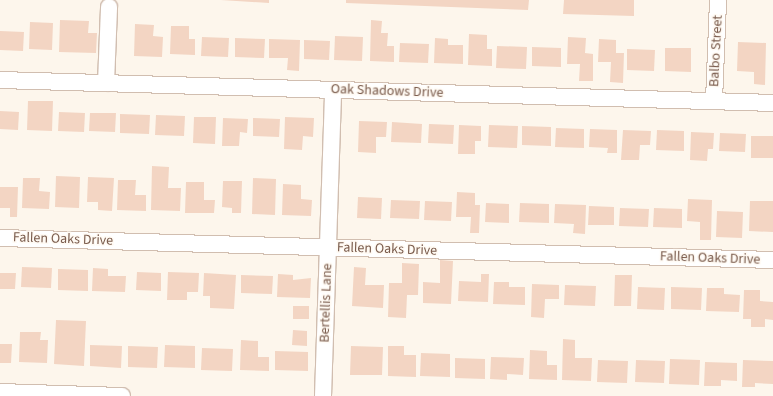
<!DOCTYPE html>
<style>
body{margin:0}
#map{position:relative;width:773px;height:396px;overflow:hidden;background:#fdf6ec;font-family:"Source Sans 3",sans-serif}
div>[style]{position:absolute}
.building>*{inset:0;background:#f3d5c3}
.roads{filter:drop-shadow(1px 0 #d1beb0) drop-shadow(-1px 0 #d1beb0) drop-shadow(0 1px #d1beb0) drop-shadow(0 -1px #d1beb0)}
.minor>*{height:16px;margin:-8px;padding:0 8px;transform-origin:8px;border-radius:8px;background:#fff}
span{translate:-50% -50%;white-space:nowrap;text-align:center;line-height:1.15;-webkit-text-stroke:3px #fffaf3;paint-order:stroke}
.street-label{font-size:14px;color:#7a5c4d}
</style>
<div id="map">
<div class="building">
<div style="clip-path:polygon(221px 0,269px 0,269px 3px)"></div>
<div style="clip-path:polygon(346px 0,529px 0,528px 10px,346px 3px)"></div>
<div style="clip-path:polygon(564px 0,634px 0,634px 16px,563px 14px)"></div>
<div style="clip-path:polygon(60px 20px,89px 21px,88px 33px,97px 33px,96px 53px,59px 52px)"></div>
<div style="clip-path:polygon(371px 20px,382px 21px,381px 33px,388px 33px,387px 46px,394px 46px,394px 62px,370px 61px)"></div>
<div style="clip-path:polygon(30px 22px,53px 23px,52px 50px,29px 49px)"></div>
<div style="clip-path:polygon(135px 24px,154px 25px,153px 36px,163px 37px,162px 57px,134px 56px)"></div>
<div style="clip-path:polygon(171px 26px,189px 26px,189px 39px,195px 39px,195px 55px,170px 54px)"></div>
<div style="clip-path:polygon(0 31px,24px 32px,23px 51px,0 50px)"></div>
<div style="clip-path:polygon(469px 34px,487px 35px,487px 49px,492px 49px,492px 66px,468px 65px)"></div>
<div style="clip-path:polygon(335px 36px,363px 37px,362px 61px,334px 60px)"></div>
<div style="clip-path:polygon(202px 37px,229px 38px,228px 57px,201px 56px)"></div>
<div style="clip-path:polygon(568px 37px,586px 38px,585px 53px,593px 54px,593px 81px,579px 81px,580px 64px,567px 64px)"></div>
<div style="clip-path:polygon(235px 38px,265px 39px,264px 58px,235px 57px)"></div>
<div style="clip-path:polygon(435px 38px,448px 39px,448px 45px,463px 45px,463px 64px,434px 63px)"></div>
<div style="clip-path:polygon(269px 39px,300px 40px,299px 71px,287px 70px,288px 58px,269px 58px)"></div>
<div style="clip-path:polygon(599px 39px,616px 40px,616px 53px,624px 53px,623px 83px,610px 82px,611px 62px,598px 62px)"></div>
<div style="clip-path:polygon(304px 40px,330px 41px,329px 60px,304px 59px)"></div>
<div style="clip-path:polygon(738px 42px,766px 43px,765px 85px,754px 84px,754px 72px,737px 71px)"></div>
<div style="clip-path:polygon(400px 43px,429px 44px,428px 63px,399px 62px)"></div>
<div style="clip-path:polygon(497px 46px,527px 47px,526px 69px,496px 68px)"></div>
<div style="clip-path:polygon(532px 47px,561px 48px,561px 67px,532px 66px)"></div>
<div style="clip-path:polygon(665px 48px,691px 48px,691px 72px,665px 71px)"></div>
<div style="clip-path:polygon(627px 49px,655px 50px,654px 71px,627px 70px)"></div>
<div style="clip-path:polygon(28px 101px,53px 101px,52px 131px,27px 130px)"></div>
<div style="clip-path:polygon(0 111px,19px 112px,18px 130px,0 129px)"></div>
<div style="clip-path:polygon(59px 112px,85px 113px,84px 132px,58px 131px)"></div>
<div style="clip-path:polygon(90px 113px,116px 113px,115px 132px,89px 131px)"></div>
<div style="clip-path:polygon(120px 114px,150px 115px,149px 134px,120px 133px)"></div>
<div style="clip-path:polygon(156px 115px,185px 116px,184px 136px,155px 135px)"></div>
<div style="clip-path:polygon(194px 117px,216px 117px,215px 144px,193px 143px)"></div>
<div style="clip-path:polygon(285px 117px,314px 118px,313px 137px,303px 136px,302px 150px,284px 149px)"></div>
<div style="clip-path:polygon(223px 118px,248px 119px,247px 133px,240px 132px,239px 146px,222px 146px)"></div>
<div style="clip-path:polygon(253px 118px,280px 119px,279px 137px,253px 136px)"></div>
<div style="clip-path:polygon(359px 121px,387px 122px,386px 137px,376px 137px,376px 153px,358px 152px)"></div>
<div style="clip-path:polygon(392px 122px,422px 124px,421px 143px,391px 142px)"></div>
<div style="clip-path:polygon(429px 124px,454px 125px,453px 144px,428px 143px)"></div>
<div style="clip-path:polygon(459px 125px,481px 126px,481px 141px,475px 141px,475px 154px,458px 154px)"></div>
<div style="clip-path:polygon(489px 125px,518px 126px,517px 148px,488px 147px)"></div>
<div style="clip-path:polygon(522px 126px,551px 127px,551px 146px,522px 145px)"></div>
<div style="clip-path:polygon(556px 128px,584px 129px,584px 148px,555px 147px)"></div>
<div style="clip-path:polygon(590px 129px,617px 130px,617px 153px,607px 153px,608px 148px,589px 147px)"></div>
<div style="clip-path:polygon(623px 130px,651px 131px,650px 145px,640px 145px,639px 160px,621px 160px)"></div>
<div style="clip-path:polygon(657px 130px,684px 131px,684px 151px,656px 150px)"></div>
<div style="clip-path:polygon(691px 132px,714px 133px,713px 149px,708px 149px,707px 161px,690px 160px)"></div>
<div style="clip-path:polygon(720px 133px,746px 134px,745px 152px,719px 151px)"></div>
<div style="clip-path:polygon(751px 136px,773px 136px,773px 158px,751px 158px)"></div>
<div style="clip-path:polygon(152px 166px,169px 167px,168px 188px,181px 188px,180px 211px,151px 210px)"></div>
<div style="clip-path:polygon(56px 176px,80px 177px,79px 208px,55px 207px)"></div>
<div style="clip-path:polygon(88px 177px,114px 178px,112px 211px,98px 210px,98px 202px,87px 202px)"></div>
<div style="clip-path:polygon(23px 178px,40px 178px,39px 191px,50px 192px,49px 209px,22px 208px)"></div>
<div style="clip-path:polygon(253px 178px,276px 179px,275px 215px,252px 214px)"></div>
<div style="clip-path:polygon(118px 180px,136px 180px,135px 195px,146px 195px,146px 211px,117px 210px)"></div>
<div style="clip-path:polygon(223px 181px,242px 181px,241px 213px,232px 213px,232px 208px,222px 207px)"></div>
<div style="clip-path:polygon(186px 182px,204px 182px,204px 200px,215px 200px,214px 213px,185px 213px)"></div>
<div style="clip-path:polygon(283px 184px,301px 185px,301px 199px,312px 200px,311px 216px,282px 215px)"></div>
<div style="clip-path:polygon(0 187px,18px 187px,17px 217px,10px 217px,10px 208px,0 208px)"></div>
<div style="clip-path:polygon(457px 192px,475px 193px,475px 205px,480px 205px,479px 233px,470px 233px,471px 217px,456px 217px)"></div>
<div style="clip-path:polygon(358px 197px,382px 198px,381px 219px,357px 218px)"></div>
<div style="clip-path:polygon(688px 199px,712px 200px,711px 240px,700px 240px,700px 222px,687px 221px)"></div>
<div style="clip-path:polygon(391px 200px,420px 201px,419px 219px,390px 218px)"></div>
<div style="clip-path:polygon(425px 201px,452px 202px,451px 221px,424px 220px)"></div>
<div style="clip-path:polygon(750px 201px,773px 201px,773px 232px,749px 231px)"></div>
<div style="clip-path:polygon(486px 203px,509px 204px,509px 223px,485px 222px)"></div>
<div style="clip-path:polygon(520px 203px,549px 204px,549px 223px,519px 222px)"></div>
<div style="clip-path:polygon(555px 204px,586px 205px,585px 234px,573px 233px,574px 224px,554px 223px)"></div>
<div style="clip-path:polygon(589px 206px,614px 207px,614px 225px,588px 225px)"></div>
<div style="clip-path:polygon(620px 208px,649px 209px,648px 227px,619px 226px)"></div>
<div style="clip-path:polygon(654px 208px,682px 209px,682px 228px,653px 227px)"></div>
<div style="clip-path:polygon(717px 211px,743px 212px,742px 238px,716px 237px)"></div>
<div style="clip-path:polygon(440px 260px,453px 261px,451px 304px,423px 303px,423px 282px,440px 283px)"></div>
<div style="clip-path:polygon(402px 263px,419px 264px,418px 295px,407px 295px,406px 318px,388px 317px,389px 283px,402px 283px)"></div>
<div style="clip-path:polygon(22px 267px,52px 268px,51px 288px,21px 287px)"></div>
<div style="clip-path:polygon(354px 267px,366px 268px,365px 285px,384px 285px,383px 308px,352px 306px)"></div>
<div style="clip-path:polygon(93px 268px,108px 269px,108px 276px,126px 276px,125px 292px,92px 291px)"></div>
<div style="clip-path:polygon(58px 269px,88px 270px,88px 291px,58px 290px)"></div>
<div style="clip-path:polygon(137px 272px,161px 273px,161px 291px,136px 290px)"></div>
<div style="clip-path:polygon(168px 272px,199px 273px,198px 292px,187px 292px,187px 300px,167px 300px)"></div>
<div style="clip-path:polygon(0 273px,16px 273px,15px 289px,0 289px)"></div>
<div style="clip-path:polygon(204px 273px,236px 275px,234px 309px,210px 308px,210px 296px,203px 296px)"></div>
<div style="clip-path:polygon(278px 274px,293px 275px,293px 280px,311px 278px,310px 298px,277px 297px)"></div>
<div style="clip-path:polygon(481px 274px,489px 274px,488px 302px,458px 301px,459px 281px,481px 282px)"></div>
<div style="clip-path:polygon(241px 275px,273px 276px,272px 294px,241px 293px)"></div>
<div style="clip-path:polygon(615px 275px,632px 275px,631px 306px,614px 306px)"></div>
<div style="clip-path:polygon(494px 282px,509px 282px,509px 287px,525px 287px,525px 305px,493px 304px)"></div>
<div style="clip-path:polygon(532px 284px,559px 285px,559px 299px,545px 299px,544px 318px,531px 317px)"></div>
<div style="clip-path:polygon(565px 285px,596px 286px,595px 306px,564px 305px)"></div>
<div style="clip-path:polygon(638px 287px,665px 288px,664px 310px,637px 309px)"></div>
<div style="clip-path:polygon(671px 287px,702px 288px,701px 310px,671px 309px)"></div>
<div style="clip-path:polygon(707px 288px,724px 288px,724px 294px,740px 295px,739px 312px,706px 311px)"></div>
<div style="clip-path:polygon(744px 290px,760px 290px,760px 301px,773px 302px,773px 320px,765px 319px,765px 327px,751px 327px,751px 319px,743px 319px)"></div>
<div style="clip-path:polygon(293px 306px,309px 306px,309px 319px,293px 319px)"></div>
<div style="clip-path:polygon(56px 320px,86px 321px,84px 366px,54px 364px)"></div>
<div style="clip-path:polygon(293px 330px,307px 331px,307px 346px,292px 345px)"></div>
<div style="clip-path:polygon(20px 332px,41px 332px,40px 340px,48px 340px,47px 363px,19px 362px)"></div>
<div style="clip-path:polygon(563px 339px,575px 340px,575px 358px,592px 358px,591px 381px,562px 380px)"></div>
<div style="clip-path:polygon(241px 340px,258px 341px,258px 357px,269px 357px,269px 371px,240px 370px)"></div>
<div style="clip-path:polygon(0 344px,12px 344px,11px 363px,0 363px)"></div>
<div style="clip-path:polygon(90px 345px,122px 346px,121px 368px,90px 366px)"></div>
<div style="clip-path:polygon(165px 345px,195px 346px,195px 368px,164px 367px)"></div>
<div style="clip-path:polygon(128px 346px,158px 347px,157px 368px,128px 367px)"></div>
<div style="clip-path:polygon(351px 346px,383px 347px,382px 375px,350px 375px)"></div>
<div style="clip-path:polygon(388px 346px,404px 346px,404px 355px,416px 355px,416px 377px,388px 376px)"></div>
<div style="clip-path:polygon(202px 348px,233px 349px,232px 371px,201px 370px)"></div>
<div style="clip-path:polygon(530px 350px,547px 351px,547px 365px,557px 365px,557px 380px,529px 379px)"></div>
<div style="clip-path:polygon(275px 351px,308px 352px,308px 371px,275px 370px)"></div>
<div style="clip-path:polygon(421px 353px,450px 354px,450px 377px,420px 376px)"></div>
<div style="clip-path:polygon(491px 357px,524px 358px,523px 375px,507px 374px,507px 380px,490px 379px)"></div>
<div style="clip-path:polygon(455px 358px,485px 359px,485px 379px,455px 378px)"></div>
<div style="clip-path:polygon(670px 359px,700px 360px,699px 385px,669px 384px)"></div>
<div style="clip-path:polygon(598px 360px,628px 361px,627px 383px,597px 382px)"></div>
<div style="clip-path:polygon(636px 360px,665px 361px,664px 383px,635px 382px)"></div>
<div style="clip-path:polygon(743px 360px,773px 361px,773px 384px,755px 383px,755px 387px,742px 387px)"></div>
<div style="clip-path:polygon(705px 362px,737px 363px,737px 381px,721px 380px,721px 386px,704px 386px)"></div>
</div>
<div class="roads">
<div class="minor">
<div style="left:0;top:80px;width:773px;rotate:1.7deg"></div>
<div style="left:106px;top:83px;width:76px;rotate:-87.7deg"></div>
<div style="left:714px;top:101px;width:101px;rotate:-87.7deg"></div>
<div style="left:0;top:238px;width:773px;rotate:1.63deg"></div>
<div style="left:0;top:392px;width:122px;rotate:1.9deg"></div>
<div style="left:323px;top:396px;width:306px;rotate:-88.1deg"></div>
</div>
</div>
<div class="street-label">
<span style="left:716px;top:51px;rotate:-87deg">Balbo Street</span>
<span style="left:387px;top:91px;rotate:2deg">Oak Shadows Drive</span>
<span style="left:63px;top:239px;rotate:2deg">Fallen Oaks Drive</span>
<span style="left:387px;top:249px;rotate:2deg">Fallen Oaks Drive</span>
<span style="left:710px;top:258px;rotate:2deg">Fallen Oaks Drive</span>
<span style="left:326px;top:303px;rotate:-88deg">Bertellis Lane</span>
</div>
</div>
